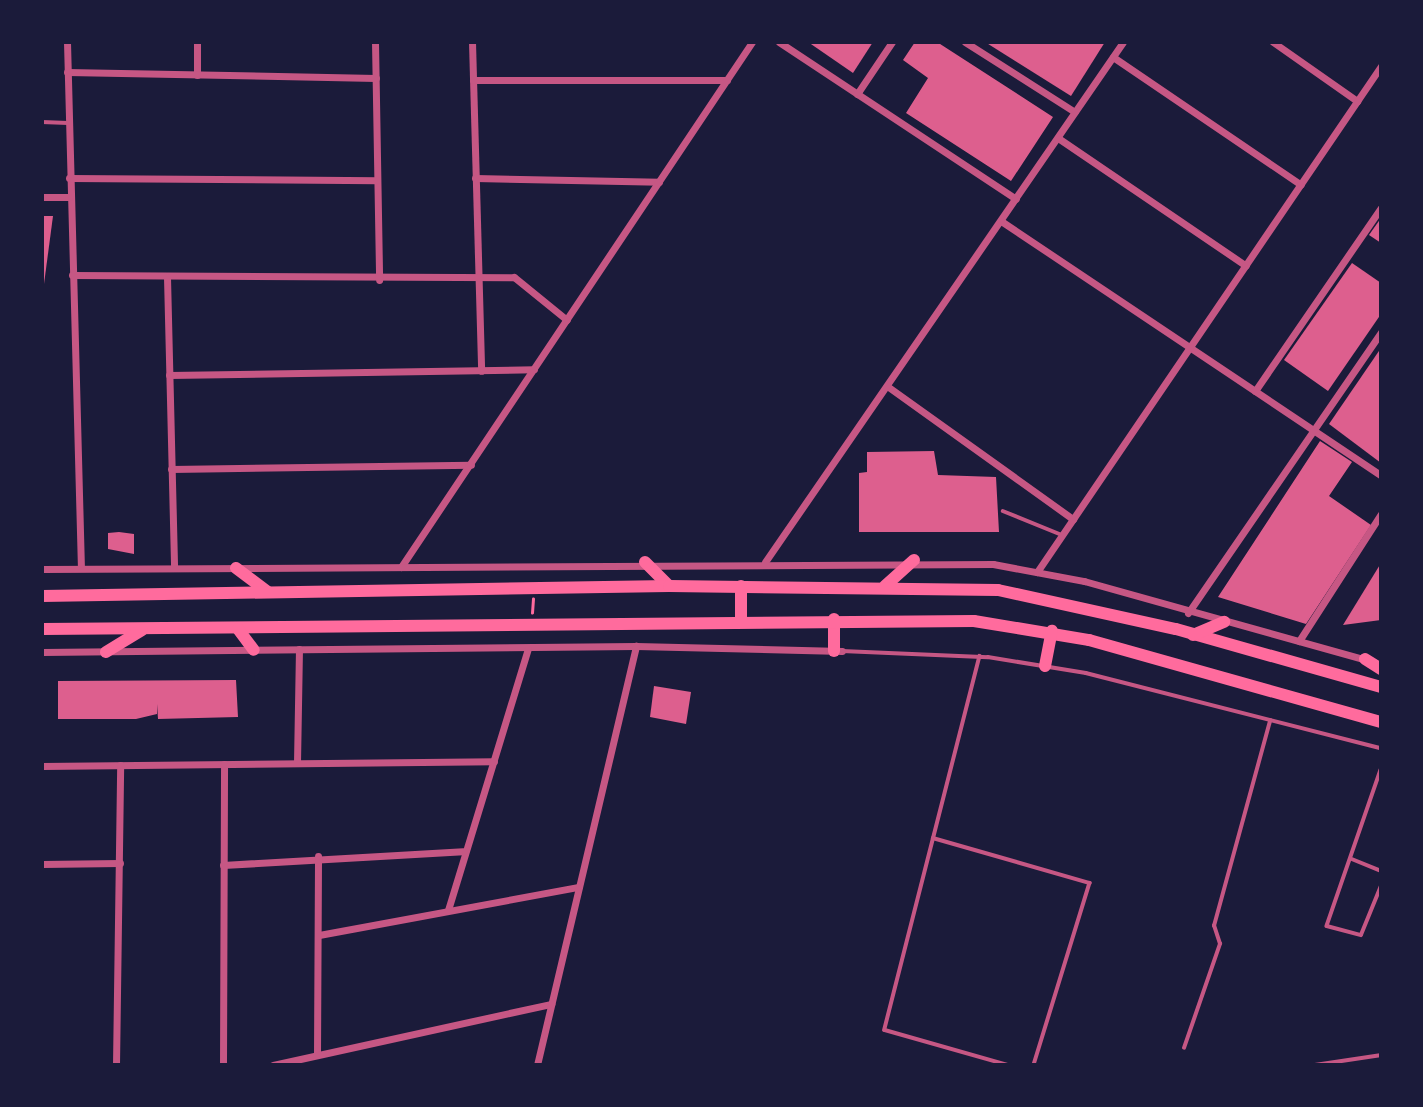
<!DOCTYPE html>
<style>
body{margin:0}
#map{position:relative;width:1423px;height:1107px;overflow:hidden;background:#1b1b3a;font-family:"Source Serif 4",serif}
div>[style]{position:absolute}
.building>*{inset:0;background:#dd5f8e}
.path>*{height:2.5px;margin:-1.25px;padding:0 1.25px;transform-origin:1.25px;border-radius:1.25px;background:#ff6b9d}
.service>*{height:3.5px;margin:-1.75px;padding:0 1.75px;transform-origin:1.75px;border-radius:1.75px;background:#c65784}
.minor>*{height:7px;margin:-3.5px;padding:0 3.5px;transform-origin:3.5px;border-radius:3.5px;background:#c65784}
.primary>*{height:12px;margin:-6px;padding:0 6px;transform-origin:6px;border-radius:6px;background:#ff6b9d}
span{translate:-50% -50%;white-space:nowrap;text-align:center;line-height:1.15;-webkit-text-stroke:7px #1b1b3a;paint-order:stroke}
.frame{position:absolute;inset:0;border:44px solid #1b1b3a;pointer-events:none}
</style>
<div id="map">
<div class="building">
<div style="clip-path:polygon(808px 42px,873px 42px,853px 73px)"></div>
<div style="clip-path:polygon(915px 42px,937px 42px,1053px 117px,1011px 181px,906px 113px,928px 78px,903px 60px)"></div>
<div style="clip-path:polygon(985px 42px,1105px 42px,1071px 96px)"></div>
<div style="clip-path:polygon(42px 216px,53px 216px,44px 284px,42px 284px)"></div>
<div style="clip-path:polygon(1381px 218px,1381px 243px,1369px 235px)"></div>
<div style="clip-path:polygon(1352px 263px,1381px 283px,1381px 314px,1328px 391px,1284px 360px)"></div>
<div style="clip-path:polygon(1381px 348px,1381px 463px,1329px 424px)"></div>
<div style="clip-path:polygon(1320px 441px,1352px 462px,1329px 496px,1371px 525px,1306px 624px,1218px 597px)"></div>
<div style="clip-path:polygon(934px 451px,938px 475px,996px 477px,999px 532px,859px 532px,859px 473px,867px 472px,867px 452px)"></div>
<div style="clip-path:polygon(119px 532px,134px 534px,134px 554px,108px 549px,108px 533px)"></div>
<div style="clip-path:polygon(1381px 563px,1381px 620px,1343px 625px)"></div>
<div style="clip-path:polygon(236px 680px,238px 717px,158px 719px,157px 704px,157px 714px,136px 719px,58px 719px,58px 681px)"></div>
<div style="clip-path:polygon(654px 686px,691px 692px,686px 724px,650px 717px)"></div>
</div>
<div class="path">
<div style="left:532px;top:613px;width:14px;rotate:-86deg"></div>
</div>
<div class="service">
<div style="left:42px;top:122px;width:26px;rotate:2deg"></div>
<div style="left:1003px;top:511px;width:64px;rotate:22.1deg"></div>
<div style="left:842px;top:651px;width:146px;rotate:2.4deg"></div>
<div style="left:988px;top:657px;width:99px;rotate:9.3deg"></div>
<div style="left:1086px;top:673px;width:304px;rotate:14.3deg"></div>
<div style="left:980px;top:656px;width:386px;rotate:104.3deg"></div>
<div style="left:885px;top:1030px;width:128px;rotate:15.9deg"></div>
<div style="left:1381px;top:770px;width:165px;rotate:109.1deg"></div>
<div style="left:1327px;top:926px;width:35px;rotate:15deg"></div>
<div style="left:1361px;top:935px;width:53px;rotate:-67.8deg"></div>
<div style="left:933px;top:838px;width:163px;rotate:16deg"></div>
<div style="left:1090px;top:883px;width:190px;rotate:107.1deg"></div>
<div style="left:1352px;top:859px;width:31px;rotate:22deg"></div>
<div style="left:1184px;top:1048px;width:110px;rotate:-70.9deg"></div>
<div style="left:1220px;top:944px;width:19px;rotate:-108deg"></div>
<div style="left:1214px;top:926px;width:213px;rotate:-74.7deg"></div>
<div style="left:1315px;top:1065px;width:67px;rotate:-8.6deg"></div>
</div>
<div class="minor">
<div style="left:67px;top:42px;width:526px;rotate:88.48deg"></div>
<div style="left:197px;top:42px;width:33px;rotate:90deg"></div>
<div style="left:375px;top:42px;width:238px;rotate:89deg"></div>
<div style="left:472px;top:42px;width:329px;rotate:88.4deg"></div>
<div style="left:779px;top:42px;width:284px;rotate:33.5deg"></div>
<div style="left:965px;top:42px;width:130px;rotate:32.5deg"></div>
<div style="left:1273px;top:42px;width:103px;rotate:35.1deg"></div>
<div style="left:1113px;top:57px;width:227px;rotate:34.2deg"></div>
<div style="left:67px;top:72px;width:309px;rotate:1.1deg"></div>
<div style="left:473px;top:80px;width:254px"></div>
<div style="left:857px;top:94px;width:63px;rotate:-56.1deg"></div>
<div style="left:1058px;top:138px;width:227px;rotate:34.2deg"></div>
<div style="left:69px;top:178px;width:308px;rotate:0.4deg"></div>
<div style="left:475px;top:178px;width:184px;rotate:1.2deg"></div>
<div style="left:42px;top:197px;width:27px"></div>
<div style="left:1001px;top:221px;width:457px;rotate:33.8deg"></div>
<div style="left:72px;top:275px;width:442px;rotate:0.3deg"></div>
<div style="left:514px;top:277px;width:68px;rotate:39.1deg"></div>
<div style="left:167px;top:277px;width:290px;rotate:88.6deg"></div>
<div style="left:169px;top:375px;width:365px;rotate:-0.9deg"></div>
<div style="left:887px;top:386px;width:229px;rotate:35.6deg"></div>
<div style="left:1255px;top:391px;width:222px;rotate:-55.5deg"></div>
<div style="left:171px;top:469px;width:300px;rotate:-0.8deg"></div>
<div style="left:765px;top:562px;width:631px;rotate:-55.45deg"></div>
<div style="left:401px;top:567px;width:632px;rotate:-56.23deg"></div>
<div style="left:42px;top:569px;width:951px;rotate:-0.3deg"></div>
<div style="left:993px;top:564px;width:93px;rotate:10.6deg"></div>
<div style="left:1084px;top:581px;width:293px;rotate:15.6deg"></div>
<div style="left:1037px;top:572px;width:612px;rotate:-55.79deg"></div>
<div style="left:1188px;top:613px;width:341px;rotate:-55.5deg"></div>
<div style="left:1299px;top:641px;width:151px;rotate:-57.2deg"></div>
<div style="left:42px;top:652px;width:594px;rotate:-0.58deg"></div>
<div style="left:636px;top:646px;width:206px;rotate:1.4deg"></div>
<div style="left:297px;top:763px;width:114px;rotate:-89deg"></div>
<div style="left:42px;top:766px;width:452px;rotate:-0.6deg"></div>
<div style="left:42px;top:864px;width:78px;rotate:-0.7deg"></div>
<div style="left:223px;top:865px;width:240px;rotate:-3.3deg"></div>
<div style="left:448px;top:910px;width:273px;rotate:-73deg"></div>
<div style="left:319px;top:935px;width:264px;rotate:-10.5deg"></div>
<div style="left:317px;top:1054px;width:198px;rotate:-89.7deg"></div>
<div style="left:116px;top:1065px;width:300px;rotate:-89.2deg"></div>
<div style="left:223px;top:1065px;width:301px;rotate:-89.8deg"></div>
<div style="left:273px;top:1065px;width:285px;rotate:-12.4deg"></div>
<div style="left:537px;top:1065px;width:431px;rotate:-76.7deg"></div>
</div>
<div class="primary">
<div style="left:645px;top:562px;width:34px;rotate:45deg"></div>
<div style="left:236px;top:568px;width:40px;rotate:37deg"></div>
<div style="left:741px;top:586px;width:34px;rotate:90deg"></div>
<div style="left:885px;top:586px;width:39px;rotate:-42deg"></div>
<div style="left:42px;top:596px;width:627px;rotate:-0.91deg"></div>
<div style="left:669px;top:586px;width:329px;rotate:0.7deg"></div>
<div style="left:998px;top:590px;width:182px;rotate:12.4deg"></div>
<div style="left:1176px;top:629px;width:213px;rotate:15.8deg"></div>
<div style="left:834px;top:619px;width:32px;rotate:90deg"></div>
<div style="left:42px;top:629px;width:932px;rotate:-0.49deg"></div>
<div style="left:974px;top:621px;width:117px;rotate:9.4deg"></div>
<div style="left:1089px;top:640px;width:303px;rotate:15.7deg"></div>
<div style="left:238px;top:629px;width:26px;rotate:53deg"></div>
<div style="left:1193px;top:635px;width:34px;rotate:-23deg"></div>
<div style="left:106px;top:652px;width:42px;rotate:-31.4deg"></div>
<div style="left:1365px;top:659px;width:19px;rotate:32deg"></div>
<div style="left:1045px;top:666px;width:36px;rotate:-79deg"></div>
</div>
<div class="frame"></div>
</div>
